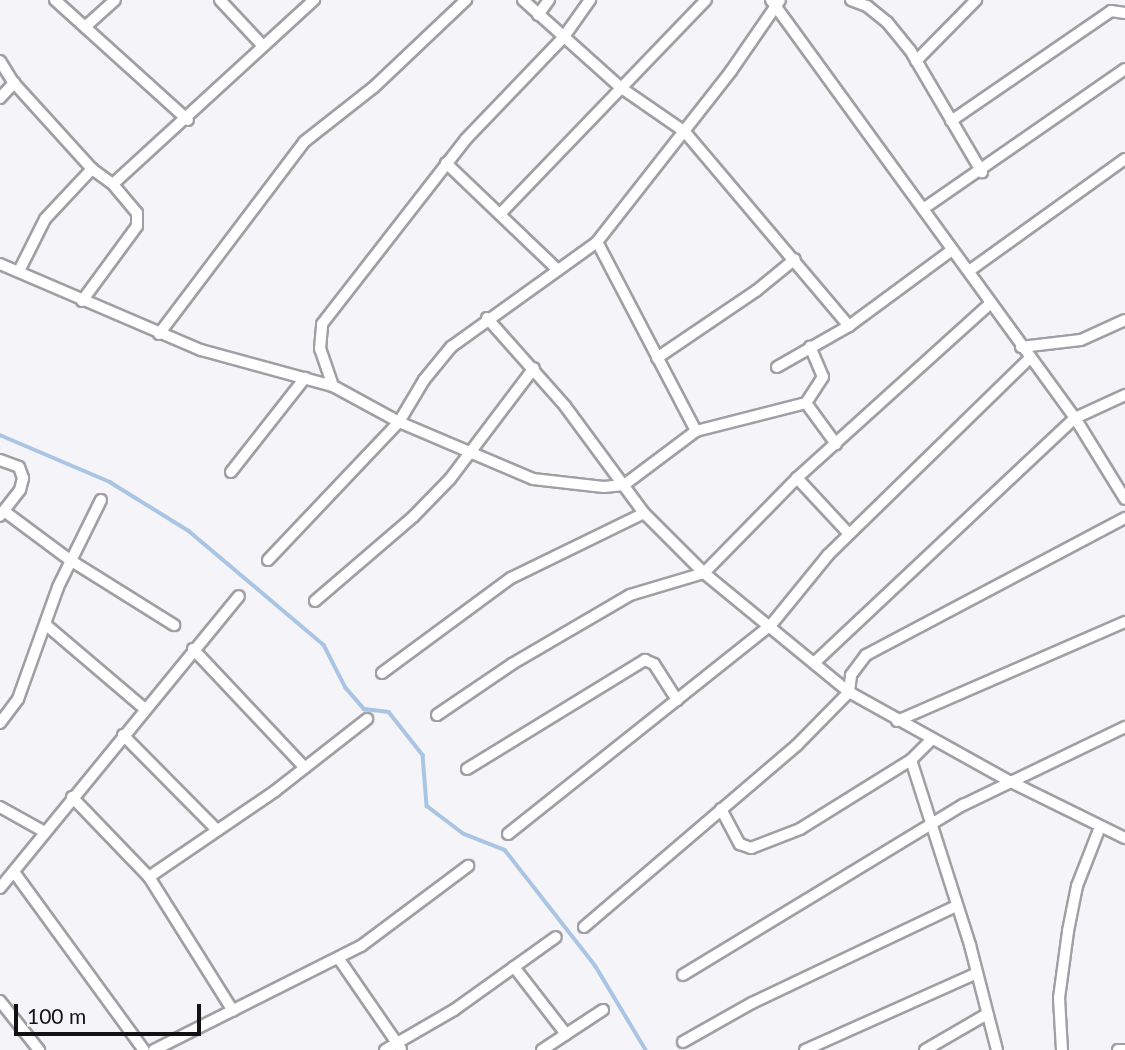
<!DOCTYPE html>
<style>
body{margin:0}
#map{position:relative;width:1125px;height:1050px;overflow:hidden;background:#f5f5f9;font-family:Lato,sans-serif}
div>[style]{position:absolute}
.stream>*{height:3.5px;margin:-1.75px;padding:0 1.75px;transform-origin:1.75px;border-radius:1.75px;background:#aac5e3}
.roads{filter:drop-shadow(2px 0 #a0a0a4) drop-shadow(-2px 0 #a0a0a4) drop-shadow(0 2px #a0a0a4) drop-shadow(0 -2px #a0a0a4)}
.minor>*{height:10px;margin:-5px;padding:0 5px;transform-origin:5px;border-radius:5px;background:#fff}
span{translate:-50% -50%;white-space:nowrap;text-align:center;line-height:1.15;-webkit-text-stroke:7px #f5f5f9;paint-order:stroke}
.scale{position:absolute;left:14px;top:1004px;width:187px;height:32px;box-sizing:border-box;border:4px solid #121213;border-top:0;padding-left:9px;font-size:21px;line-height:24px;white-space:nowrap;color:#121213;-webkit-text-stroke:5px #f5f5f9;paint-order:stroke}
</style>
<div id="map">
<div class="stream">
<div style="left:0;top:435px;width:120px;rotate:23.1deg"></div>
<div style="left:110px;top:482px;width:93px;rotate:31.8deg"></div>
<div style="left:189px;top:531px;width:177px;rotate:40.2deg"></div>
<div style="left:324px;top:645px;width:48px;rotate:62.9deg"></div>
<div style="left:346px;top:688px;width:28px;rotate:49deg"></div>
<div style="left:364px;top:709px;width:25px;rotate:7deg"></div>
<div style="left:389px;top:712px;width:55px;rotate:51.7deg"></div>
<div style="left:423px;top:755px;width:51px;rotate:85.5deg"></div>
<div style="left:427px;top:806px;width:46px;rotate:37.1deg"></div>
<div style="left:464px;top:834px;width:44px;rotate:21.3deg"></div>
<div style="left:505px;top:850px;width:146px;rotate:52deg"></div>
<div style="left:595px;top:965px;width:99px;rotate:59deg"></div>
</div>
<div class="roads">
<div class="minor">
<div style="left:55px;top:0;width:179px;rotate:42.1deg"></div>
<div style="left:220px;top:0;width:63px;rotate:46.9deg"></div>
<div style="left:523px;top:0;width:130px;rotate:41.9deg"></div>
<div style="left:620px;top:87px;width:79px;rotate:34.7deg"></div>
<div style="left:685px;top:132px;width:254px;rotate:49.8deg"></div>
<div style="left:849px;top:326px;width:128px;rotate:-36.4deg"></div>
<div style="left:771px;top:0;width:517px;rotate:53.97deg"></div>
<div style="left:1075px;top:418px;width:95px;rotate:58.3deg"></div>
<div style="left:851px;top:0;width:17px;rotate:21deg"></div>
<div style="left:867px;top:6px;width:26px;rotate:39deg"></div>
<div style="left:887px;top:22px;width:36px;rotate:51deg"></div>
<div style="left:910px;top:50px;width:142px;rotate:59.5deg"></div>
<div style="left:538px;top:15px;width:19px;rotate:-54deg"></div>
<div style="left:85px;top:27px;width:40px;rotate:-42deg"></div>
<div style="left:0;top:61px;width:26px;rotate:58deg"></div>
<div style="left:14px;top:83px;width:116px;rotate:47.8deg"></div>
<div style="left:916px;top:61px;width:86px;rotate:-45.5deg"></div>
<div style="left:0;top:98px;width:21px;rotate:-47deg"></div>
<div style="left:951px;top:121px;width:194px;rotate:-34.5deg"></div>
<div style="left:1111px;top:11px;width:14px;rotate:8deg"></div>
<div style="left:446px;top:163px;width:155px;rotate:43.7deg"></div>
<div style="left:923px;top:209px;width:246px;rotate:-34.7deg"></div>
<div style="left:500px;top:214px;width:297px;rotate:-46.1deg"></div>
<div style="left:0;top:264px;width:219px;rotate:23.2deg"></div>
<div style="left:201px;top:350px;width:137px;rotate:15.3deg"></div>
<div style="left:333px;top:386px;width:75px;rotate:28.6deg"></div>
<div style="left:399px;top:422px;width:146px;rotate:23deg"></div>
<div style="left:533px;top:479px;width:71px;rotate:6.4deg"></div>
<div style="left:604px;top:487px;width:20px;rotate:-6deg"></div>
<div style="left:624px;top:485px;width:90px;rotate:-36.9deg"></div>
<div style="left:696px;top:431px;width:213px;rotate:-117.6deg"></div>
<div style="left:19px;top:271px;width:58px;rotate:-63.4deg"></div>
<div style="left:45px;top:219px;width:69px;rotate:-46.8deg"></div>
<div style="left:92px;top:169px;width:26px;rotate:36deg"></div>
<div style="left:113px;top:184px;width:273px;rotate:-42.5deg"></div>
<div style="left:969px;top:271px;width:192px;rotate:-35.7deg"></div>
<div style="left:82px;top:301px;width:93px;rotate:-53.7deg"></div>
<div style="left:137px;top:226px;width:13px;rotate:-90deg"></div>
<div style="left:137px;top:213px;width:38px;rotate:-130deg"></div>
<div style="left:487px;top:318px;width:118px;rotate:48.4deg"></div>
<div style="left:565px;top:406px;width:133px;rotate:53.6deg"></div>
<div style="left:644px;top:513px;width:85px;rotate:45deg"></div>
<div style="left:704px;top:573px;width:188px;rotate:39.4deg"></div>
<div style="left:849px;top:692px;width:185px;rotate:29.1deg"></div>
<div style="left:1011px;top:782px;width:127px;rotate:26.2deg"></div>
<div style="left:159px;top:334px;width:241px;rotate:-52.9deg"></div>
<div style="left:304px;top:142px;width:89px;rotate:-38.2deg"></div>
<div style="left:374px;top:87px;width:127px;rotate:-43.4deg"></div>
<div style="left:1021px;top:347px;width:60px;rotate:-6.7deg"></div>
<div style="left:1081px;top:340px;width:48px;rotate:-24.4deg"></div>
<div style="left:657px;top:358px;width:120px;rotate:-34.1deg"></div>
<div style="left:756px;top:291px;width:50px;rotate:-39.4deg"></div>
<div style="left:777px;top:367px;width:83px;rotate:-29.7deg"></div>
<div style="left:333px;top:386px;width:39px;rotate:-109deg"></div>
<div style="left:320px;top:349px;width:25px;rotate:-85deg"></div>
<div style="left:322px;top:324px;width:234px;rotate:-52.1deg"></div>
<div style="left:466px;top:139px;width:140px;rotate:-46.2deg"></div>
<div style="left:563px;top:38px;width:47px;rotate:-54.6deg"></div>
<div style="left:806px;top:403px;width:51px;rotate:53.8deg"></div>
<div style="left:696px;top:431px;width:114px;rotate:-14.3deg"></div>
<div style="left:806px;top:403px;width:31px;rotate:-57deg"></div>
<div style="left:823px;top:377px;width:33px;rotate:-113deg"></div>
<div style="left:0;top:460px;width:20px;rotate:20deg"></div>
<div style="left:19px;top:467px;width:12px;rotate:70deg"></div>
<div style="left:23px;top:478px;width:12px;rotate:104deg"></div>
<div style="left:20px;top:490px;width:33px;rotate:128deg"></div>
<div style="left:231px;top:472px;width:120px;rotate:-51.8deg"></div>
<div style="left:797px;top:478px;width:76px;rotate:47.1deg"></div>
<div style="left:4px;top:511px;width:82px;rotate:36.6deg"></div>
<div style="left:70px;top:560px;width:123px;rotate:32deg"></div>
<div style="left:268px;top:560px;width:190px;rotate:-46.5deg"></div>
<div style="left:399px;top:422px;width:49px;rotate:-59.2deg"></div>
<div style="left:424px;top:380px;width:43px;rotate:-50.7deg"></div>
<div style="left:451px;top:347px;width:180px;rotate:-35.7deg"></div>
<div style="left:597px;top:242px;width:217px;rotate:-51.9deg"></div>
<div style="left:731px;top:71px;width:86px;rotate:-55.4deg"></div>
<div style="left:315px;top:601px;width:129px;rotate:-40.6deg"></div>
<div style="left:413px;top:517px;width:53px;rotate:-45.8deg"></div>
<div style="left:450px;top:479px;width:139px;rotate:-52.9deg"></div>
<div style="left:45px;top:624px;width:131px;rotate:40.4deg"></div>
<div style="left:193px;top:649px;width:163px;rotate:46.7deg"></div>
<div style="left:814px;top:663px;width:358px;rotate:-43.2deg"></div>
<div style="left:1075px;top:418px;width:55px;rotate:-24.7deg"></div>
<div style="left:382px;top:673px;width:160px;rotate:-36.4deg"></div>
<div style="left:511px;top:578px;width:148px;rotate:-26deg"></div>
<div style="left:437px;top:715px;width:91px;rotate:-34.2deg"></div>
<div style="left:512px;top:664px;width:137px;rotate:-30.3deg"></div>
<div style="left:630px;top:595px;width:77px;rotate:-16.6deg"></div>
<div style="left:704px;top:573px;width:133px;rotate:-45.6deg"></div>
<div style="left:797px;top:478px;width:261px;rotate:-42.1deg"></div>
<div style="left:897px;top:721px;width:249px;rotate:-23.5deg"></div>
<div style="left:0;top:723px;width:30px;rotate:-53deg"></div>
<div style="left:18px;top:699px;width:119px;rotate:-70.3deg"></div>
<div style="left:58px;top:587px;width:97px;rotate:-63.7deg"></div>
<div style="left:123px;top:735px;width:134px;rotate:45.3deg"></div>
<div style="left:911px;top:760px;width:194px;rotate:72.3deg"></div>
<div style="left:970px;top:945px;width:108px;rotate:75.6deg"></div>
<div style="left:467px;top:769px;width:209px;rotate:-31.5deg"></div>
<div style="left:645px;top:660px;width:10px;rotate:24deg"></div>
<div style="left:654px;top:664px;width:43px;rotate:57.4deg"></div>
<div style="left:72px;top:797px;width:111px;rotate:46.1deg"></div>
<div style="left:149px;top:877px;width:158px;rotate:57.9deg"></div>
<div style="left:0;top:807px;width:49px;rotate:29.2deg"></div>
<div style="left:721px;top:809px;width:40px;rotate:62deg"></div>
<div style="left:740px;top:844px;width:12px;rotate:20deg"></div>
<div style="left:751px;top:848px;width:53px;rotate:-21.2deg"></div>
<div style="left:800px;top:829px;width:131px;rotate:-31.9deg"></div>
<div style="left:911px;top:760px;width:28px;rotate:-45deg"></div>
<div style="left:508px;top:834px;width:336px;rotate:-38.5deg"></div>
<div style="left:771px;top:625px;width:90px;rotate:-50.8deg"></div>
<div style="left:828px;top:555px;width:281px;rotate:-44.3deg"></div>
<div style="left:14px;top:872px;width:220px;rotate:53.9deg"></div>
<div style="left:149px;top:877px;width:153px;rotate:-34.3deg"></div>
<div style="left:275px;top:791px;width:117px;rotate:-38deg"></div>
<div style="left:0;top:888px;width:377px;rotate:-50.7deg"></div>
<div style="left:584px;top:927px;width:280px;rotate:-40.5deg"></div>
<div style="left:797px;top:745px;width:74px;rotate:-45.5deg"></div>
<div style="left:849px;top:692px;width:17px;rotate:-83deg"></div>
<div style="left:851px;top:675px;width:25px;rotate:-53deg"></div>
<div style="left:866px;top:655px;width:293px;rotate:-27.9deg"></div>
<div style="left:339px;top:959px;width:109px;rotate:55.4deg"></div>
<div style="left:514px;top:967px;width:85px;rotate:52.2deg"></div>
<div style="left:683px;top:975px;width:328px;rotate:-31.3deg"></div>
<div style="left:963px;top:805px;width:180px;rotate:-25.7deg"></div>
<div style="left:0;top:1001px;width:63px;rotate:51.5deg"></div>
<div style="left:683px;top:1042px;width:79px;rotate:-29.5deg"></div>
<div style="left:752px;top:1003px;width:226px;rotate:-25.4deg"></div>
<div style="left:154px;top:1050px;width:232px;rotate:-26.7deg"></div>
<div style="left:361px;top:946px;width:134px;rotate:-36.8deg"></div>
<div style="left:385px;top:1050px;width:80px;rotate:-30.1deg"></div>
<div style="left:454px;top:1010px;width:125px;rotate:-35.6deg"></div>
<div style="left:542px;top:1050px;width:73px;rotate:-33.3deg"></div>
<div style="left:805px;top:1050px;width:188px;rotate:-24.1deg"></div>
<div style="left:925px;top:1050px;width:72px;rotate:-30.1deg"></div>
<div style="left:1062px;top:1050px;width:52px;rotate:-93.3deg"></div>
<div style="left:1059px;top:998px;width:68px;rotate:-82.3deg"></div>
<div style="left:1068px;top:931px;width:46px;rotate:-78.7deg"></div>
<div style="left:1077px;top:886px;width:63px;rotate:-68.7deg"></div>
<div style="left:1118px;top:1050px;width:7px"></div>
</div>
</div>
<div class="scale">100 m</div>
</div>
